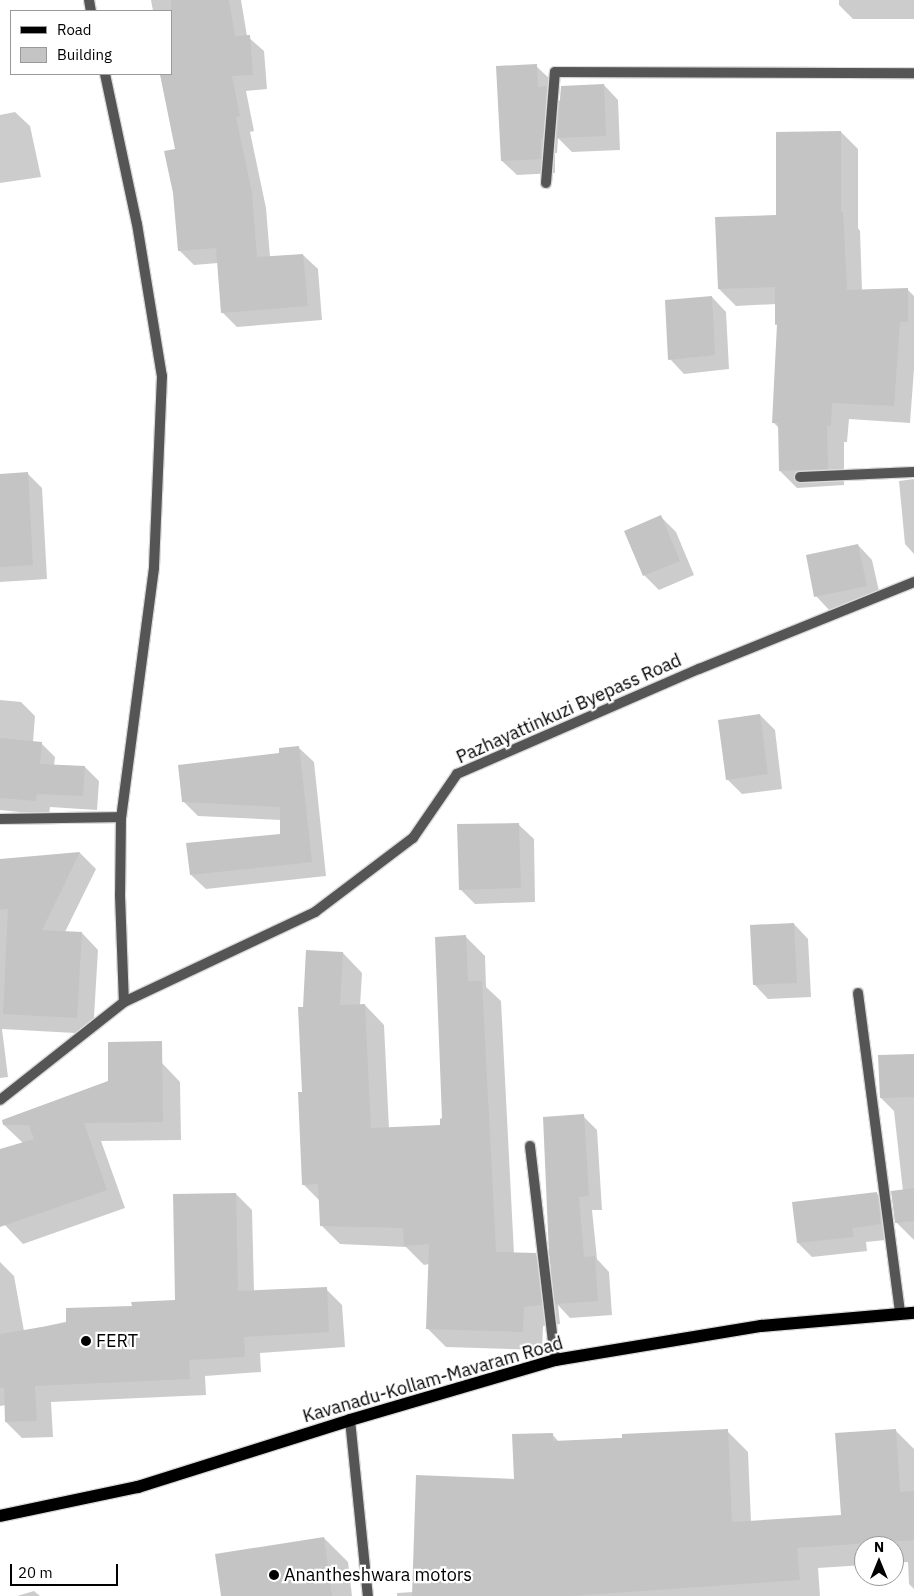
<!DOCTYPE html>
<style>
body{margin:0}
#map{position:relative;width:914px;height:1596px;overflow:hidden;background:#fff;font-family:"IBM Plex Sans",sans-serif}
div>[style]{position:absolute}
.shadow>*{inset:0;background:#0003}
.building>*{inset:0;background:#c4c4c4}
.roads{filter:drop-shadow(1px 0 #dbdbdb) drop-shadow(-1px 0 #dbdbdb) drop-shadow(0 1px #dbdbdb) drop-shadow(0 -1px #dbdbdb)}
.street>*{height:10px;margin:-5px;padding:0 5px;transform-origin:5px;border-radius:5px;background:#555}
.primary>*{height:12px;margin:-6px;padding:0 6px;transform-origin:6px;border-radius:6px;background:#000}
.dots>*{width:14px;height:14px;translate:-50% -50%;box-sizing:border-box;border:2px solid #fff;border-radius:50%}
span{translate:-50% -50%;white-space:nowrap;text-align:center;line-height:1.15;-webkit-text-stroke:4.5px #fff;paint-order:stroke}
.street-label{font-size:18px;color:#000}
.poi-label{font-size:18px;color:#000}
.left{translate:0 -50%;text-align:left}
.legend{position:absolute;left:10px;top:10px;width:162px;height:65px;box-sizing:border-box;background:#fff;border:1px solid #999;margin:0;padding:6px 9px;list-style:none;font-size:15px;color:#000}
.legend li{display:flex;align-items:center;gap:10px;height:25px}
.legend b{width:25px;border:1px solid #999}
.north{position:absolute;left:854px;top:1536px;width:50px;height:50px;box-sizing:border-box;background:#fff;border:1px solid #999;border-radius:50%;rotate:0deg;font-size:14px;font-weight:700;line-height:20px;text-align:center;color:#000}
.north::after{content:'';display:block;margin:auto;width:18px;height:22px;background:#000;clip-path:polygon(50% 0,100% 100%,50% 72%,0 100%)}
.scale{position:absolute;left:10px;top:1564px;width:108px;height:22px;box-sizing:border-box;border:2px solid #000;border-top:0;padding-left:6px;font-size:15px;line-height:18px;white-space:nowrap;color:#000;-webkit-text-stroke:4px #fff;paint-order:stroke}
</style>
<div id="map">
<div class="shadow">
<div style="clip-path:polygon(151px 0,241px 0,247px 36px,264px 51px,267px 89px,246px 91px,254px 131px,250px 132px,266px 208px,270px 257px,303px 255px,318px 269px,322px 320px,237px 327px,222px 312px,218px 263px,194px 265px,179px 250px,174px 193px,176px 150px,160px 74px,171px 74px,171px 11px,153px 11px)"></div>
<div style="clip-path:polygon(839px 0,914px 0,914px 19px,853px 19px,839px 5px)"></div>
<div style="clip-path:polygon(536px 66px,551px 80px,551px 93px,561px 102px,604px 85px,618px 100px,620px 150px,572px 152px,558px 138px,557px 153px,555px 153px,555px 173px,517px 175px,502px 161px)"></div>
<div style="clip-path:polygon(15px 112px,30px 126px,41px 177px,0 183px,0 115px)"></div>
<div style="clip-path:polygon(841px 132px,858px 149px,858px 228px,860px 231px,862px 290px,907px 289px,914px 296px,914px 369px,910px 423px,849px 419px,847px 442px,844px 442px,844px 485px,797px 488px,780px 471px,779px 428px,773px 422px,778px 327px,776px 324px,776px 304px,736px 306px,719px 289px)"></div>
<div style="clip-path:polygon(712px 297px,726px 312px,729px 369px,684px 374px,670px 359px)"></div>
<div style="clip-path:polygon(28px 474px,42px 488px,47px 579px,0 582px,0 475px)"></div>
<div style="clip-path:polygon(914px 479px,914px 554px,905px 544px,899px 481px)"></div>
<div style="clip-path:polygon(661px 517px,676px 532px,694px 575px,659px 590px,645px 576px,626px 532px)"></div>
<div style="clip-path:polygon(858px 545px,872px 560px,881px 600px,830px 611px,816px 596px)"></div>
<div style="clip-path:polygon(0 700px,21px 702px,35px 716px,33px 742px,41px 743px,55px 757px,54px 766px,85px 767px,99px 781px,97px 810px,50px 807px,49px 815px,0 810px)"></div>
<div style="clip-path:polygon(760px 715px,775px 730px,782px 789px,742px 794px,727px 779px)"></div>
<div style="clip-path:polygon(299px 748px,314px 762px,326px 876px,206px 889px,191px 875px,282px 835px,281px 820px,198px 816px,183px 801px)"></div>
<div style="clip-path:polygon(519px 825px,534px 839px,535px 902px,475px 904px,460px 889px)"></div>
<div style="clip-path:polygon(80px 853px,96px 869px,65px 932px,82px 933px,98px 950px,93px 1034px,2px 1029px,8px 1077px,0 1078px,0 860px)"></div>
<div style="clip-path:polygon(794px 924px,808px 939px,811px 997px,768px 999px,754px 984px)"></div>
<div style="clip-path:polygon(466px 937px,485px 956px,486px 987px,501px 1001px,514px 1254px,535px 1254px,553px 1272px,583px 1116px,597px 1130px,602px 1210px,592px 1210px,597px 1259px,609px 1272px,612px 1315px,570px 1318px,558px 1305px,560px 1324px,543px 1326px,542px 1350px,446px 1347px,427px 1328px,429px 1264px,424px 1265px,406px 1247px,340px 1244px,321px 1225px,320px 1201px,303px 1184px,304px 1008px,343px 953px,362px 973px,360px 1006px,365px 1005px,384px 1025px,389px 1129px,442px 1127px)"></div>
<div style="clip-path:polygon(914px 1055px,914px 1240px,896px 1222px,903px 1191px,894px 1111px,881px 1098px)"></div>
<div style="clip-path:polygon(162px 1063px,180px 1082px,181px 1140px,101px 1141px,125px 1208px,23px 1244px,5px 1225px,0 1210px,0 1150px,23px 1143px,4px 1125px)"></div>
<div style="clip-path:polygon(236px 1194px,252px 1210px,254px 1291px,326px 1289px,342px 1305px,345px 1347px,260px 1353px,261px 1372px,205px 1376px,206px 1395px,51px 1402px,53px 1437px,22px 1438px,6px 1422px,6px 1405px,0 1406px,0 1262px,14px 1276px,24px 1331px,133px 1307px,176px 1301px)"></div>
<div style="clip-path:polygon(877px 1194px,891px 1208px,895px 1239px,866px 1242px,867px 1251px,812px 1257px,798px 1243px)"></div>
<div style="clip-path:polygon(895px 1430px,914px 1449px,914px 1589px,909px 1584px,908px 1562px,894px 1563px,894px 1546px,864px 1546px,864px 1565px,818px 1568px,820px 1596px,397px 1596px,397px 1593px,413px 1592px,515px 1480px,552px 1434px,559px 1442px,727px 1431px,748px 1452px,751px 1522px,842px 1516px)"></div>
<div style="clip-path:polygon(324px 1538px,348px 1562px,352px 1596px,222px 1596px)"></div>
<div style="clip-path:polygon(34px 1591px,40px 1596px,17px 1596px)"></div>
</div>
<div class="building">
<div style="clip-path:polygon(171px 0,229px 0,235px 36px,250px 35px,253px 75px,232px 76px,240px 116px,236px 117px,252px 193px,257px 257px,303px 254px,308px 306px,221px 313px,216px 248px,178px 251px,173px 193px,164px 151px,175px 149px,160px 74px,171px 74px)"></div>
<div style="clip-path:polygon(537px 64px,538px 87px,547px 86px,543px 139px,541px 139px,541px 159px,501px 161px,496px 66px)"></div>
<div style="clip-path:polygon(604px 84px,606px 136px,557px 138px,561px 86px)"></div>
<div style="clip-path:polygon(841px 131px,841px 212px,843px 212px,847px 290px,908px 288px,908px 322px,900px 322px,894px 406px,832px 403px,831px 426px,827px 426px,828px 469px,779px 471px,778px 423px,772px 423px,777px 324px,775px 325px,775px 287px,718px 289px,715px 217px,776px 215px,776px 132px)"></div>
<div style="clip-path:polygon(712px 296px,715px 355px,668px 360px,665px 300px)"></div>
<div style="clip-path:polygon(28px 472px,33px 565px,0 567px,0 474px)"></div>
<div style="clip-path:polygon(661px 515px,680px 561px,643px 576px,624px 531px)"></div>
<div style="clip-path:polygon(858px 544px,867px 586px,814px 597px,806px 555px)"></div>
<div style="clip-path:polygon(760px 714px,768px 774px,726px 780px,718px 720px)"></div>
<div style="clip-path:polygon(0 738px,42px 742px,40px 764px,85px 766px,83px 796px,37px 794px,36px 801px,0 798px)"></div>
<div style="clip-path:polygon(299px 746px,312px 862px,190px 875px,186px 843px,280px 834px,280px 807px,182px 802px,178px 765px,279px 753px,279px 748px)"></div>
<div style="clip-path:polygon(519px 823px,521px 888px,459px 890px,457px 824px)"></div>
<div style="clip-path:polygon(80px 852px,42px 930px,82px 932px,77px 1018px,3px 1014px,8px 909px,0 910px,0 859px)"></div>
<div style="clip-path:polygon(794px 923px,797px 983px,753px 985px,750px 925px)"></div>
<div style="clip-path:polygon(466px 935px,468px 981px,482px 981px,496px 1252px,536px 1253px,542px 1305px,524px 1307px,523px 1332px,426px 1329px,429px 1244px,404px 1246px,403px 1228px,320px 1226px,318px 1184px,302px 1185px,298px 1092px,302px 1092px,298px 1007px,303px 1007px,306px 950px,343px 952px,340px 1005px,365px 1004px,371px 1128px,440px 1125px,440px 1119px,442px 1118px,435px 937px)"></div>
<div style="clip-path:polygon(162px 1041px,163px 1122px,84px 1123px,107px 1190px,0 1227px,0 1149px,34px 1139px,29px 1125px,3px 1125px,2px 1120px,108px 1081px,108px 1042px)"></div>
<div style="clip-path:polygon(914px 1054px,914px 1097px,880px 1098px,878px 1055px)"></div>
<div style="clip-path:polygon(584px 1114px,589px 1196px,579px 1197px,584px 1257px,595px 1256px,598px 1301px,555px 1304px,549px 1254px,543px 1117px)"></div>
<div style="clip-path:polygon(914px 1188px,914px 1221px,895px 1223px,891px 1191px)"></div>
<div style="clip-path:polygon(877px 1192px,881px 1224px,852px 1228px,854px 1237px,797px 1243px,792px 1202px)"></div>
<div style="clip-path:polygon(236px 1193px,238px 1291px,327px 1287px,329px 1332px,244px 1337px,245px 1357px,189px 1360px,190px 1379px,35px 1386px,37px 1421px,5px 1422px,4px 1387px,0 1388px,0 1334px,66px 1323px,66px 1308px,132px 1306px,131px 1302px,175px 1300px,173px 1194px)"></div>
<div style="clip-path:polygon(728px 1429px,732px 1522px,841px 1515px,835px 1433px,896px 1429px,900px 1492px,914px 1491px,914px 1540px,797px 1548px,800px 1580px,570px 1596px,412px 1596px,416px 1475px,514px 1479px,512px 1434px,553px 1433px,553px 1441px,622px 1438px,622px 1434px)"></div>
<div style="clip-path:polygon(324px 1537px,332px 1596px,221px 1596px,215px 1554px)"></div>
</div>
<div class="roads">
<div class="street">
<div style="left:89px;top:0;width:11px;rotate:80deg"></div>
<div style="left:105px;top:74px;width:153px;rotate:78deg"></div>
<div style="left:137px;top:224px;width:154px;rotate:80.7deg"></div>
<div style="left:162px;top:376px;width:192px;rotate:92.4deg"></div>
<div style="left:154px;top:568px;width:251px;rotate:97.5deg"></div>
<div style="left:121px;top:817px;width:78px;rotate:90.7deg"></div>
<div style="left:120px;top:895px;width:107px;rotate:87.9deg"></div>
<div style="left:546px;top:183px;width:111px;rotate:-85.4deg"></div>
<div style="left:555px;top:72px;width:359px;rotate:0.2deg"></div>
<div style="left:800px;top:477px;width:114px;rotate:-2.5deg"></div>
<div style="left:0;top:819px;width:121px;rotate:-0.9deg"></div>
<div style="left:858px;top:993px;width:324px;rotate:82.5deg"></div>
<div style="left:0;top:1100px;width:158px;rotate:-38.3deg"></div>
<div style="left:124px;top:1002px;width:211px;rotate:-25.2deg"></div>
<div style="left:315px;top:912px;width:123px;rotate:-37.1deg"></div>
<div style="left:413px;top:838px;width:78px;rotate:-55.5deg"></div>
<div style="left:457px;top:774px;width:264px;rotate:-23.5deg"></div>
<div style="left:699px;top:669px;width:232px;rotate:-22deg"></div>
<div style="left:530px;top:1146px;width:215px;rotate:83.3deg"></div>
<div style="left:350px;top:1420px;width:177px;rotate:84.2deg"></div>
</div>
<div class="primary">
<div style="left:0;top:1516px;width:141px;rotate:-11.9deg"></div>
<div style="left:138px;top:1487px;width:222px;rotate:-17.5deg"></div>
<div style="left:350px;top:1420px;width:214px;rotate:-16.3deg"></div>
<div style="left:555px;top:1360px;width:209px;rotate:-9.4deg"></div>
<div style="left:761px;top:1326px;width:154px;rotate:-4.9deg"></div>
</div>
</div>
<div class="dots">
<div style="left:86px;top:1341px;background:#000"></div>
<div style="left:274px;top:1575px;background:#000"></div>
</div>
<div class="street-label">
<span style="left:569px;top:709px;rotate:-24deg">Pazhayattinkuzi Byepass Road</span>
<span style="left:433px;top:1380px;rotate:-16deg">Kavanadu-Kollam-Mavaram Road</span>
</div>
<div class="poi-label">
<span class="left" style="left:96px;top:1341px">FERT</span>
<span class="left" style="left:284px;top:1575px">Anantheshwara motors</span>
</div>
<ul class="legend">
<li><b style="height:6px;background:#000"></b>Road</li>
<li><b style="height:14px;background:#c4c4c4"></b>Building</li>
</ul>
<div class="north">N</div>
<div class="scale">20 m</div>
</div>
